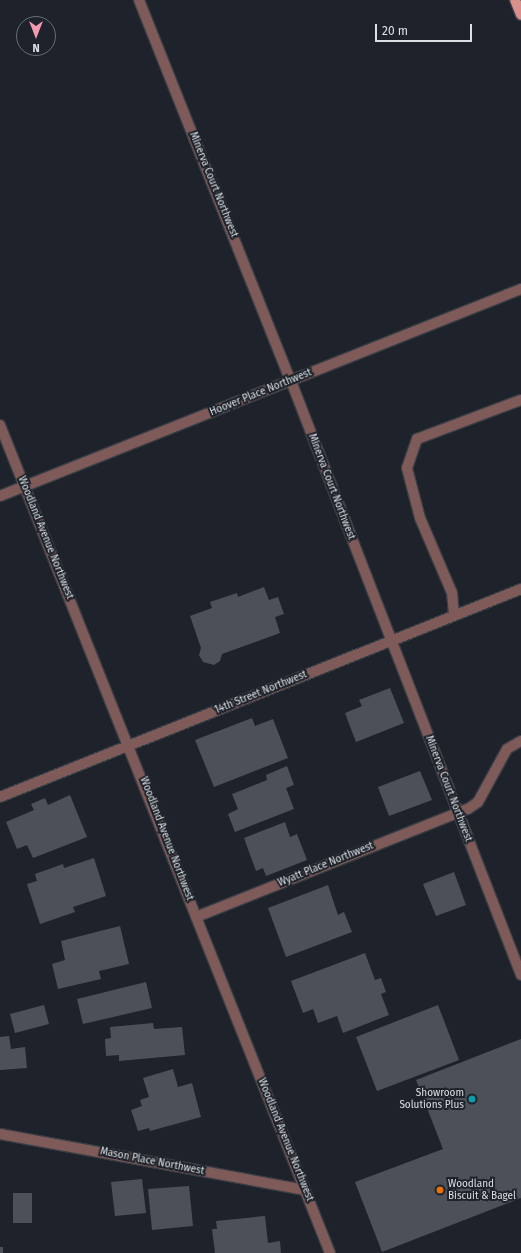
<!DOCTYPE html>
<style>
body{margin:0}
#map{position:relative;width:521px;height:1253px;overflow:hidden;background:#1e232b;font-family:"Fira Sans",sans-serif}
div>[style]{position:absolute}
.building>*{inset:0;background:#4c5159}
.roads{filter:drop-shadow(1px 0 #393d45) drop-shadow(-1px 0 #393d45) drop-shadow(0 1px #393d45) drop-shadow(0 -1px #393d45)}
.minor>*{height:10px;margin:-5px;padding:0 5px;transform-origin:5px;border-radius:5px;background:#7e5a58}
.major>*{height:10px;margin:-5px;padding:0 5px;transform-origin:5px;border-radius:5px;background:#d98f8c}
.dots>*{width:11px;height:11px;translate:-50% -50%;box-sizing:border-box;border:2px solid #1e232b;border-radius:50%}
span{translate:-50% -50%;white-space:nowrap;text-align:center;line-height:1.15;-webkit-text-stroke:4px #1e232b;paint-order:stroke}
.street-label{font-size:10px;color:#dce0e4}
.poi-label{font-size:10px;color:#dce0e4}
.right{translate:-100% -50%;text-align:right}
.left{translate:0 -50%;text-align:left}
.north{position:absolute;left:16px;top:16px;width:40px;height:40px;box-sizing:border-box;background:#1e232b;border:1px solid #6a6f75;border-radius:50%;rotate:180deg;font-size:11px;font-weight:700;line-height:16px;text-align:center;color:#dce0e4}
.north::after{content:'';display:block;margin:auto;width:14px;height:18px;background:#f29ab0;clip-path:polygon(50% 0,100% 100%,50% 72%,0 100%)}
.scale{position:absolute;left:375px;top:24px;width:97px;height:18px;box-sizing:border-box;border:2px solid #dce0e4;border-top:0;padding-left:5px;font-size:12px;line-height:14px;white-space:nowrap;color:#dce0e4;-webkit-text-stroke:3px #1e232b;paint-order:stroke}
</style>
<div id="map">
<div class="building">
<div style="clip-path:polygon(264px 587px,269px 600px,278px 597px,284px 614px,275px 617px,280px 633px,222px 654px,220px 661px,214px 665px,203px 662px,199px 655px,201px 648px,190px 616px,212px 608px,210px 602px,237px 593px,238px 597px)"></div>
<div style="clip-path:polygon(390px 688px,404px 723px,356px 742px,345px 713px,362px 706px,359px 700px)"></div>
<div style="clip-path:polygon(252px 718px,255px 726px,273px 719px,288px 758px,214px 787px,195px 740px)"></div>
<div style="clip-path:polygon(287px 766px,294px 785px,286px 788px,294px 809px,235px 832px,228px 814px,238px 809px,232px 794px,267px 780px,266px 775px)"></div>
<div style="clip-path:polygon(420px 771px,432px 800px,389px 816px,378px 787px)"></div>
<div style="clip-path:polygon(70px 795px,87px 837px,33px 858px,27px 845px,17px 849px,6px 822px,34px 810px,31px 804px,45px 798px,48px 805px)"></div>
<div style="clip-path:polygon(285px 822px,290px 837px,297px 834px,307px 860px,266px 876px,263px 868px,256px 871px,244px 838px)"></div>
<div style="clip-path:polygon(94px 858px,106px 896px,73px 907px,75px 912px,40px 924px,27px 884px,37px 881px,35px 874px,63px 864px,64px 868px)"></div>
<div style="clip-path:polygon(454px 872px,466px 905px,436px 916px,423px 884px)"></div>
<div style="clip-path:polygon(328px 885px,338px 915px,344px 912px,352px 932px,286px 957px,268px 908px)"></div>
<div style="clip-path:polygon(120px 926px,129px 964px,99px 971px,101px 979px,58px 989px,52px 964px,65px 960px,61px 941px)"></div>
<div style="clip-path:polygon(365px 953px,375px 980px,381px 978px,386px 992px,381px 994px,389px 1015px,343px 1033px,337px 1016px,318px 1023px,313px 1009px,303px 1013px,291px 981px)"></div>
<div style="clip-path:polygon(146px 982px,152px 1008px,83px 1024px,77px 999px)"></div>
<div style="clip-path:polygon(44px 1005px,49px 1024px,15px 1033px,10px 1014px)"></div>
<div style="clip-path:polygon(438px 1005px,459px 1060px,377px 1091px,356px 1037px)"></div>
<div style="clip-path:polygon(153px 1023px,154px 1029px,182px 1027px,185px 1055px,119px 1061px,119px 1055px,106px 1056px,105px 1039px,111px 1038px,110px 1027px)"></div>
<div style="clip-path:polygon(9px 1036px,11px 1049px,25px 1047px,27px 1068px,0 1070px,0 1037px)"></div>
<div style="clip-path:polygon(521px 1039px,521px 1198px,382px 1252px,355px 1182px,443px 1149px,416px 1080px)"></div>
<div style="clip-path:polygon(173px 1069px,178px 1087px,192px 1083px,201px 1117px,150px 1131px,149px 1128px,138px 1131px,131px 1110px,142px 1106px,140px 1100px,149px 1097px,143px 1078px)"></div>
<div style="clip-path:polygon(142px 1179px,146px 1213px,115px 1216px,111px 1182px)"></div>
<div style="clip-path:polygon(189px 1186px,193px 1226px,152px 1230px,148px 1189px)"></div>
<div style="clip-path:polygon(13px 1193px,32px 1193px,32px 1223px,13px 1223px)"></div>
<div style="clip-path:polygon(265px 1216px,268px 1243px,280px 1241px,281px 1253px,215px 1253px,212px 1229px,217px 1229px,216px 1221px)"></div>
<div style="clip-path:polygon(0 1247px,3px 1247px,3px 1253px,0 1253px)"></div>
</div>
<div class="roads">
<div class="minor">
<div style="left:139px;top:0;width:410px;rotate:68.3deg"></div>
<div style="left:291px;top:381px;width:637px;rotate:68.83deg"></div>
<div style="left:0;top:425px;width:891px;rotate:68.27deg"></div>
<div style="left:0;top:496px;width:561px;rotate:-21.67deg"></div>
<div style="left:454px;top:615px;width:22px;rotate:-95deg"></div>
<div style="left:452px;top:593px;width:82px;rotate:-113.1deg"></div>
<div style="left:420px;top:518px;width:52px;rotate:-104.6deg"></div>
<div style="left:407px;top:468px;width:31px;rotate:-71deg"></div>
<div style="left:417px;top:439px;width:111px;rotate:-20.6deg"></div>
<div style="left:0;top:797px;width:561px;rotate:-21.76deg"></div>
<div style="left:196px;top:917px;width:293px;rotate:-21.7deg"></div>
<div style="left:468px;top:809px;width:12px;rotate:-35deg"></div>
<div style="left:478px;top:802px;width:60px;rotate:-61.3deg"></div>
<div style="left:507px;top:749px;width:16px;rotate:-30deg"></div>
<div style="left:0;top:1134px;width:310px;rotate:10.4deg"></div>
</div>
<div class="major">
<div style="left:515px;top:0;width:16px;rotate:68deg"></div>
</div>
</div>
<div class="dots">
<div style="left:472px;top:1099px;background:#0f9aa8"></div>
<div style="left:440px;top:1190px;background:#e8710a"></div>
</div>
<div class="street-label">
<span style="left:213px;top:185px;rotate:68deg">Minerva Court Northwest</span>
<span style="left:261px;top:393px;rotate:-22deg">Hoover Place Northwest</span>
<span style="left:331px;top:487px;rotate:69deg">Minerva Court Northwest</span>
<span style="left:45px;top:538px;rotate:68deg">Woodland Avenue Northwest</span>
<span style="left:261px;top:693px;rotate:-22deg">14th Street Northwest</span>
<span style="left:448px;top:789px;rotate:69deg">Minerva Court Northwest</span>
<span style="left:166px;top:839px;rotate:69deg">Woodland Avenue Northwest</span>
<span style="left:326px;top:865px;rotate:-22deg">Wyatt Place Northwest</span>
<span style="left:285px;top:1140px;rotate:68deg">Woodland Avenue Northwest</span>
<span style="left:152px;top:1162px;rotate:11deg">Mason Place Northwest</span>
</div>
<div class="poi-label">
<span class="right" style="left:464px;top:1099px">Showroom<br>Solutions Plus</span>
<span class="left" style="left:448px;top:1190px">Woodland<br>Biscuit &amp; Bagel</span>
</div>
<div class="north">N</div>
<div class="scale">20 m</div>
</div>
